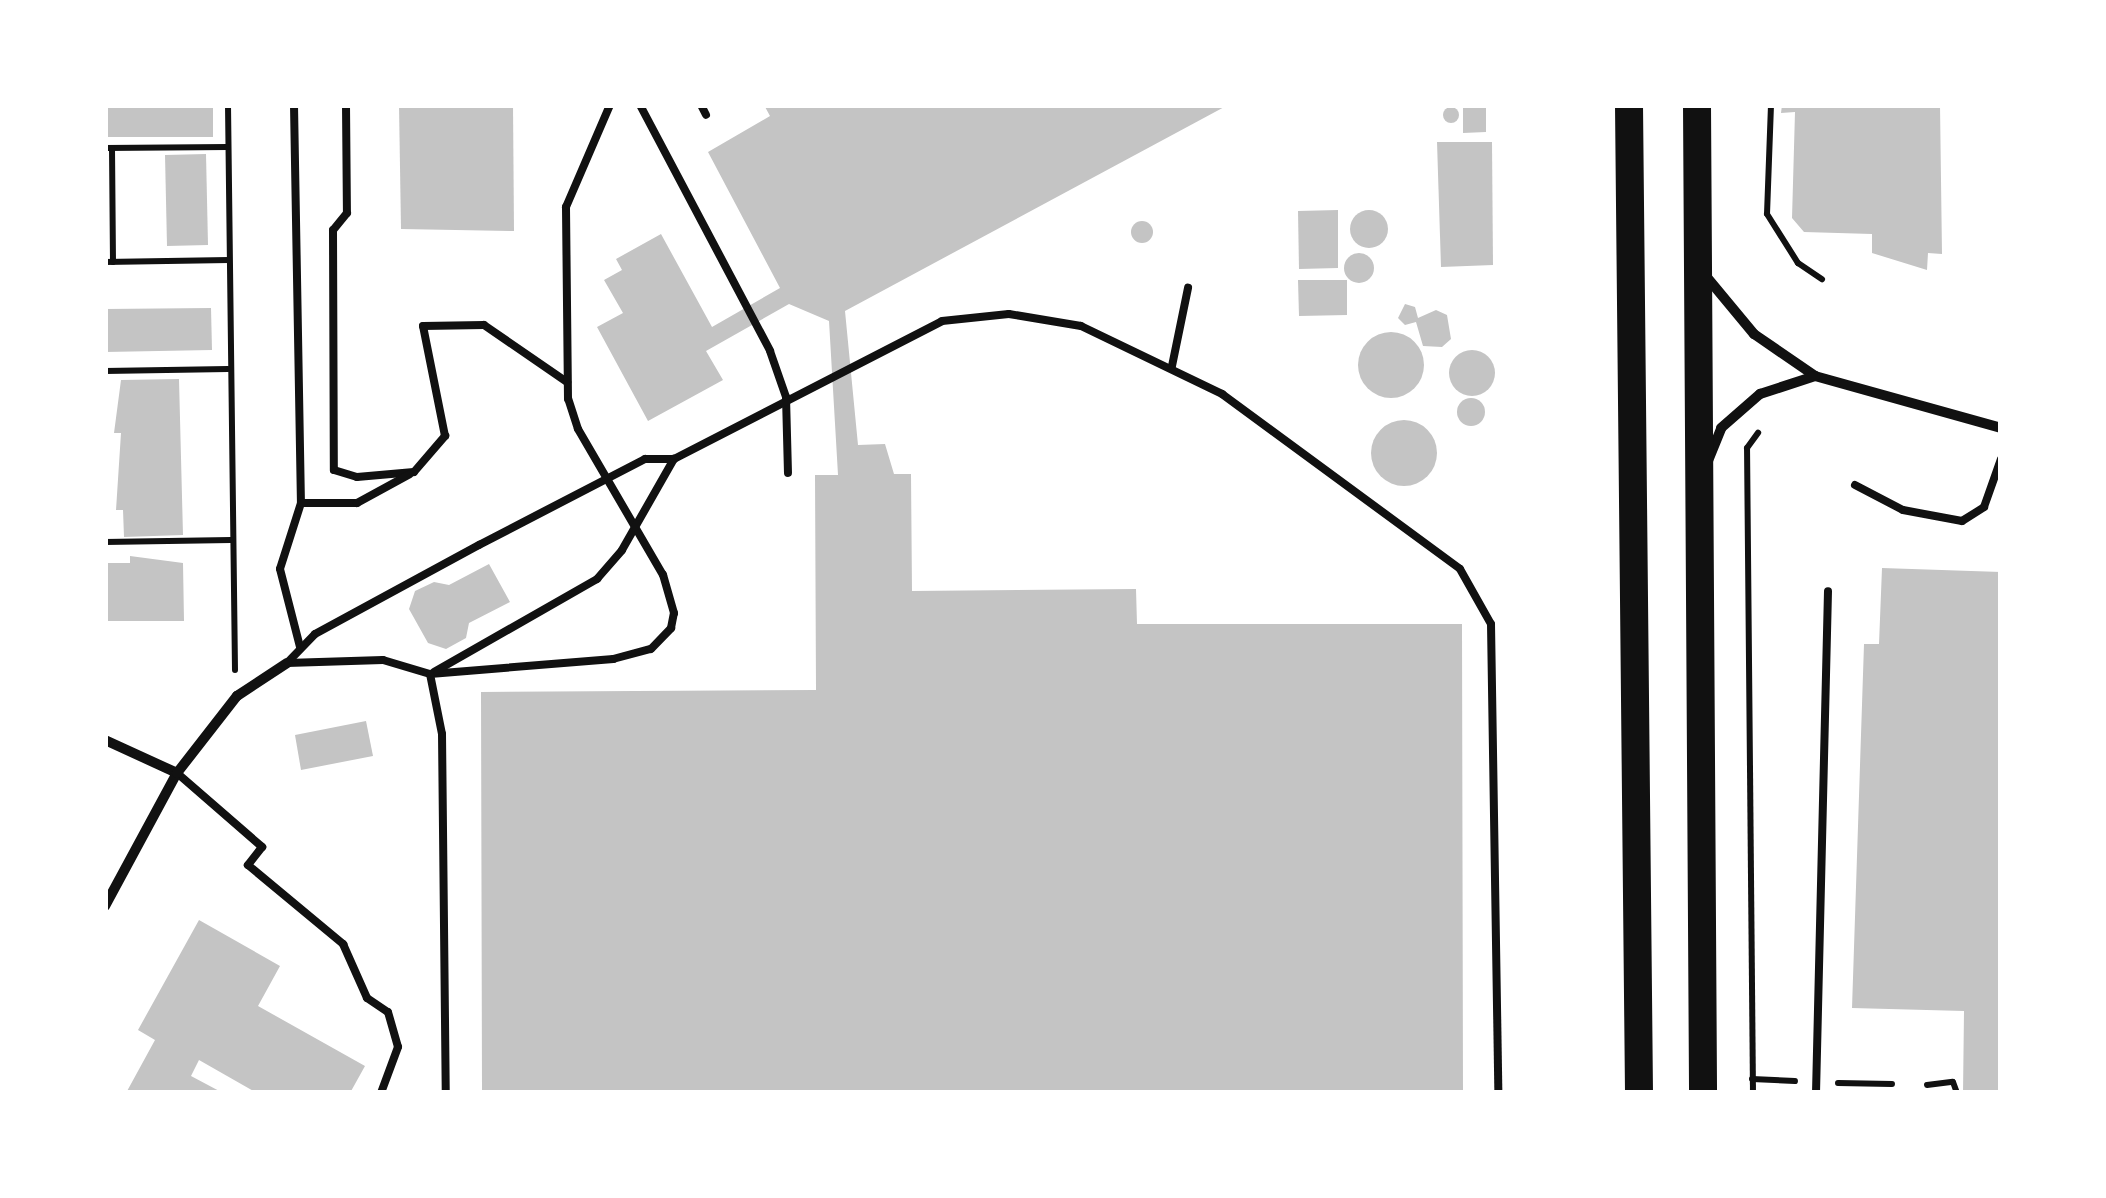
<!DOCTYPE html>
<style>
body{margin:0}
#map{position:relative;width:2106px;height:1198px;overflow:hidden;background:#fff;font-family:"Asap Condensed",sans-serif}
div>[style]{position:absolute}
.building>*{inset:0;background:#c4c4c4}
.round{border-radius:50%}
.path>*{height:6px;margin:-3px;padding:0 3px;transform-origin:3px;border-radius:3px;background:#111}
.service>*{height:8px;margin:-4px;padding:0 4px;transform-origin:4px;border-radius:4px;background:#111}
.minor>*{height:10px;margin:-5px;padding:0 5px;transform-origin:5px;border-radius:5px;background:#111}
.trunk>*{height:28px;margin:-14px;padding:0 14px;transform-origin:14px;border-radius:14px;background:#111}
span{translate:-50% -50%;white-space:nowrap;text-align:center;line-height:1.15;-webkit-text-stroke:8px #fff;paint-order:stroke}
.frame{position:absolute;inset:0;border:108px solid #fff;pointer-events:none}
</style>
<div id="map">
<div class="building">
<div style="clip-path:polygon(105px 105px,213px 105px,213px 137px,105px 137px)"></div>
<div style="clip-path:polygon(399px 105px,513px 105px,514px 231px,401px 229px)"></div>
<div style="clip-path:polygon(764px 105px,1228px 105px,845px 311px,858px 445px,885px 444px,894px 474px,911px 474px,912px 591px,1136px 589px,1137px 624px,1462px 624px,1463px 1093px,482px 1093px,481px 692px,816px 690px,815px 475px,838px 475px,829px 321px,789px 304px,706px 351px,723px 380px,648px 421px,597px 327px,623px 313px,604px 280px,622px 270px,616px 259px,661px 234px,712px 327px,780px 288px,708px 152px,770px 116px)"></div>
<div style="clip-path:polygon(1463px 105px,1486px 105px,1486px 132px,1463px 133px)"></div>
<div style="clip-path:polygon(1782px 105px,1940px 105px,1942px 254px,1928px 253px,1927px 270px,1872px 253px,1872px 234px,1804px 232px,1792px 218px,1795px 112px,1781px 113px)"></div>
<div class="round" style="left:1443px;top:107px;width:16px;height:16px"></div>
<div style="clip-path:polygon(1437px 142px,1492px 142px,1493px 265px,1441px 267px)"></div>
<div style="clip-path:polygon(206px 154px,208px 245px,167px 246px,165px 155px)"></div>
<div class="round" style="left:1350px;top:210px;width:38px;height:38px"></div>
<div style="clip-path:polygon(1338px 210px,1338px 268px,1299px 269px,1298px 211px)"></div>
<div class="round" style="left:1131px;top:221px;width:22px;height:22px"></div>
<div class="round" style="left:1344px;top:253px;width:30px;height:30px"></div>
<div style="clip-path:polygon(1298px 280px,1347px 280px,1347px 315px,1299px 316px)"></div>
<div style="clip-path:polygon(1405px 304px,1415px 307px,1418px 318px,1436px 310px,1447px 315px,1451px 339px,1442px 347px,1423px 346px,1416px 322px,1405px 325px,1398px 318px)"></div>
<div style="clip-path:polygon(211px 308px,212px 350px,105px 352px,105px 309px)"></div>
<div class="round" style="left:1358px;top:332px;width:66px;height:66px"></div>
<div class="round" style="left:1449px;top:350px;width:46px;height:46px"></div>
<div style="clip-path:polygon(179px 379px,183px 535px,124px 537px,123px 510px,116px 510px,121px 433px,114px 433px,121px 380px)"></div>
<div class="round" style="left:1457px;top:398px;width:28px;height:28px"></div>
<div class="round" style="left:1371px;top:420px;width:66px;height:66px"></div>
<div style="clip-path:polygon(130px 556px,183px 563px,184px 621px,105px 621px,105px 563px,130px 563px)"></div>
<div style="clip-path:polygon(489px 564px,510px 602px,469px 623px,466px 638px,446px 649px,428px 643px,409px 609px,415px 591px,434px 582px,449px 585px)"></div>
<div style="clip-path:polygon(1882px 568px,2001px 572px,2001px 1093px,1963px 1093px,1964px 1011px,1852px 1008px,1864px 644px,1879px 644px)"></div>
<div style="clip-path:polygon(366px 721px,373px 756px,301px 770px,295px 735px)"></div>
<div style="clip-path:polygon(199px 920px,280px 966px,258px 1006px,365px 1066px,350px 1093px,257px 1093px,199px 1060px,191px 1076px,223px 1093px,126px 1093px,155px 1040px,138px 1030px)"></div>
</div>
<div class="path">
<div style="left:228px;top:105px;width:565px;rotate:89.29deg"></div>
<div style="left:1771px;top:105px;width:109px;rotate:92.1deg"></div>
<div style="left:1767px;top:214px;width:58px;rotate:57.7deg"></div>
<div style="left:1798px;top:263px;width:29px;rotate:34deg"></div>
<div style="left:105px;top:148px;width:123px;rotate:-0.5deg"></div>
<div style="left:112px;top:148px;width:114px;rotate:89.5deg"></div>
<div style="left:105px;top:262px;width:124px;rotate:-0.9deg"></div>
<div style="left:105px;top:371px;width:123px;rotate:-0.9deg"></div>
<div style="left:105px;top:521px;width:21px;rotate:90deg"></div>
<div style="left:105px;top:542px;width:126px;rotate:-0.9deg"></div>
<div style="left:1752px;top:1079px;width:43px;rotate:2.7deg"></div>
<div style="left:1838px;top:1083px;width:54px;rotate:1.1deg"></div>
<div style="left:1927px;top:1085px;width:26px;rotate:-7deg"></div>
<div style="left:1953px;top:1082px;width:12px;rotate:70deg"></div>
<div style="left:1753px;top:1093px;width:645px;rotate:-90.53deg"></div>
<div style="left:1747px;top:448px;width:19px;rotate:-54deg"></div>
</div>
<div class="service">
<div style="left:294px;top:105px;width:398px;rotate:89deg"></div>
<div style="left:301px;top:503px;width:69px;rotate:107.7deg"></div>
<div style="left:280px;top:569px;width:81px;rotate:75.6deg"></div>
<div style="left:346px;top:105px;width:108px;rotate:89.5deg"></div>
<div style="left:347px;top:213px;width:22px;rotate:129deg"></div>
<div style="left:333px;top:230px;width:240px;rotate:89.8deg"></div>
<div style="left:334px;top:470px;width:24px;rotate:17deg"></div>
<div style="left:357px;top:477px;width:57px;rotate:-5deg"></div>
<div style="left:414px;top:472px;width:48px;rotate:-49.3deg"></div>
<div style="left:445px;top:436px;width:112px;rotate:-101.3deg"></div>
<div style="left:423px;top:326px;width:61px;rotate:-0.9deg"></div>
<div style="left:484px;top:325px;width:101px;rotate:34.5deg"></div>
<div style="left:640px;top:105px;width:278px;rotate:62.1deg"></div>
<div style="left:770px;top:351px;width:49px;rotate:70.8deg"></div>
<div style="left:786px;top:397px;width:76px;rotate:88.5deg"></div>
<div style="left:701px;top:105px;width:11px;rotate:63deg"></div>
<div style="left:1172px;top:366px;width:80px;rotate:-78.4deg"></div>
<div style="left:1855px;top:485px;width:54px;rotate:27.5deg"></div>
<div style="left:1903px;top:510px;width:60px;rotate:10.6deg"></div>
<div style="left:1962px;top:521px;width:26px;rotate:-32deg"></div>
<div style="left:1984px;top:507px;width:51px;rotate:-70.5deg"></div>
<div style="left:301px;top:503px;width:56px"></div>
<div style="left:357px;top:503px;width:60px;rotate:-28.7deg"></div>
<div style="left:287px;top:663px;width:40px;rotate:-46deg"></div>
<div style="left:315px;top:634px;width:187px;rotate:-28.5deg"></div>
<div style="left:479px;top:545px;width:187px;rotate:-27.4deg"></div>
<div style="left:645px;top:459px;width:29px"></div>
<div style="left:674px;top:459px;width:301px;rotate:-27.2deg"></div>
<div style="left:942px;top:321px;width:67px;rotate:-6deg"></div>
<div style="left:1009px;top:314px;width:73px;rotate:9.5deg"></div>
<div style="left:1081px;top:326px;width:157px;rotate:25.7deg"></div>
<div style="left:1222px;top:394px;width:295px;rotate:36.3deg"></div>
<div style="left:1460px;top:569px;width:63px;rotate:60.6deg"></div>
<div style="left:1491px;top:624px;width:469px;rotate:89.1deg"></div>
<div style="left:287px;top:663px;width:96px;rotate:-1.8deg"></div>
<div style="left:383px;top:660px;width:49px;rotate:16.6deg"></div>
<div style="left:430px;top:674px;width:184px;rotate:-4.7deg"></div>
<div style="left:613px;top:659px;width:39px;rotate:-15deg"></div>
<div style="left:651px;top:649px;width:29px;rotate:-46deg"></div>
<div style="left:671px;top:628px;width:15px;rotate:-79deg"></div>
<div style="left:674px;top:613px;width:40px;rotate:-106deg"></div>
<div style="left:663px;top:575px;width:169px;rotate:-120.2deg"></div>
<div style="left:578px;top:429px;width:32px;rotate:-108deg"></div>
<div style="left:568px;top:399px;width:192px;rotate:-90.6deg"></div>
<div style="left:566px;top:207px;width:111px;rotate:-66.7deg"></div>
<div style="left:434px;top:672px;width:188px;rotate:-29.7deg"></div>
<div style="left:597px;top:579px;width:38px;rotate:-49deg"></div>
<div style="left:622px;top:550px;width:105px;rotate:-60.3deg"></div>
<div style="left:430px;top:674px;width:61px;rotate:78.7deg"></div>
<div style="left:442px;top:734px;width:359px;rotate:89.4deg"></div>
<div style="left:177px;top:773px;width:113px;rotate:41deg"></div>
<div style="left:262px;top:847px;width:23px;rotate:128deg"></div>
<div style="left:248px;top:865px;width:124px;rotate:39.7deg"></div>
<div style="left:343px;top:944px;width:59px;rotate:66deg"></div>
<div style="left:367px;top:998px;width:25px;rotate:34deg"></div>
<div style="left:388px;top:1012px;width:36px;rotate:74deg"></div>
<div style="left:398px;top:1047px;width:49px;rotate:110.3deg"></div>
<div style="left:1816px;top:1093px;width:502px;rotate:-88.63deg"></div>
</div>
<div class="minor">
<div style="left:1705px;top:275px;width:77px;rotate:50.3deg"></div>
<div style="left:1754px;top:334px;width:74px;rotate:34.5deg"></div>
<div style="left:1815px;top:376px;width:193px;rotate:15.6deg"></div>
<div style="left:1708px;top:461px;width:35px;rotate:-68deg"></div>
<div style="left:1721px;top:428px;width:52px;rotate:-41.1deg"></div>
<div style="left:1760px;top:394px;width:58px;rotate:-18.1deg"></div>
<div style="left:105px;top:740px;width:79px;rotate:24.6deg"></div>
<div style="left:105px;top:906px;width:151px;rotate:-61.6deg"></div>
<div style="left:177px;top:773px;width:98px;rotate:-52.1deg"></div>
<div style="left:237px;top:696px;width:60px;rotate:-33.4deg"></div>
</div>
<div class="trunk">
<div style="left:1629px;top:105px;width:988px;rotate:89.42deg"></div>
<div style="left:1697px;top:105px;width:988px;rotate:89.65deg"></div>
</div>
<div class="frame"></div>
</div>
